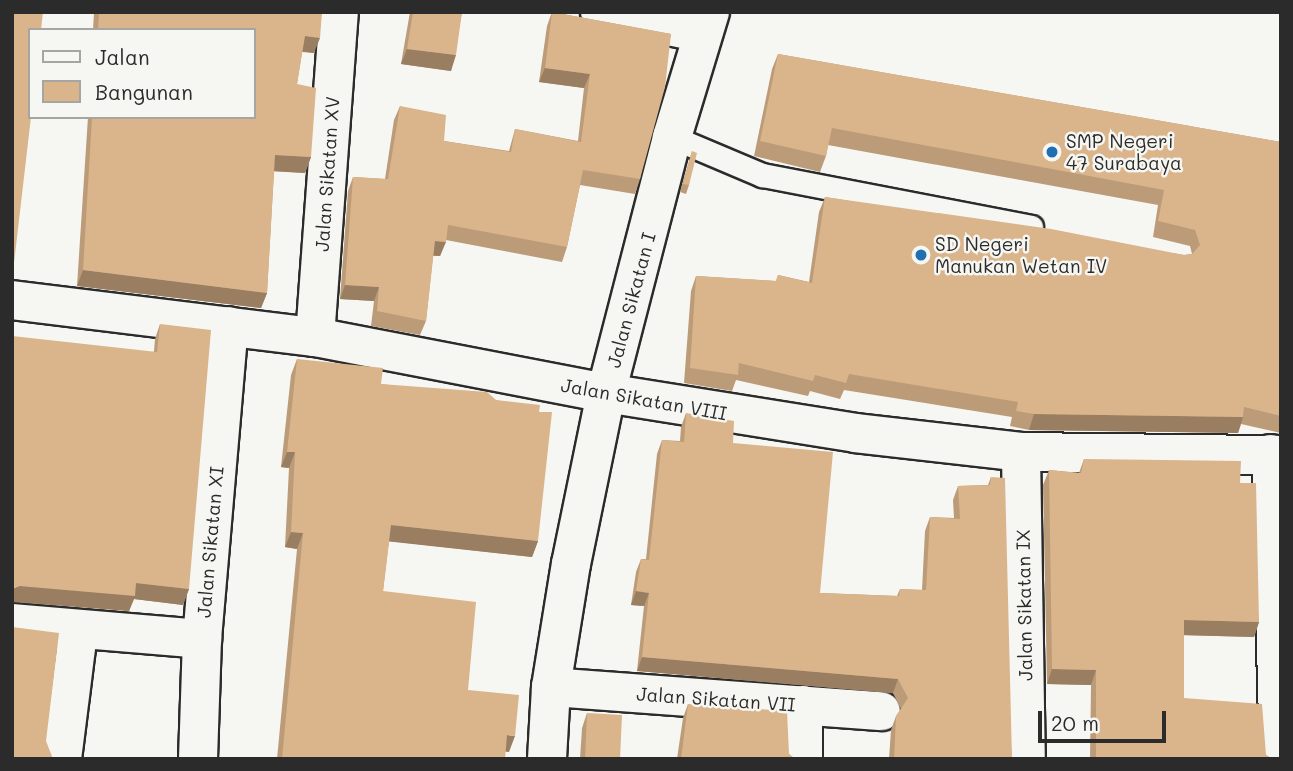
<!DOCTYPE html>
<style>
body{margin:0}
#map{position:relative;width:1293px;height:771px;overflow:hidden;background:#f6f6f2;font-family:Mali,sans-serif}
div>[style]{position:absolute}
.roads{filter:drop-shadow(2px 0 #2b2b2b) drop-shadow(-2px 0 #2b2b2b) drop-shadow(0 2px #2b2b2b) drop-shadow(0 -2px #2b2b2b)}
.lane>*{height:23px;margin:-11.5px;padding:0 11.5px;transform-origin:11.5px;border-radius:11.5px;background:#f6f6f2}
.street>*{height:38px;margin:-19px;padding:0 19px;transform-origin:19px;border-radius:19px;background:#f6f6f2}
.wall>*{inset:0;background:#bb9b78}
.shaded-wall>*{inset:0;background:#997e61}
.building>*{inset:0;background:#dab48b}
.dots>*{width:19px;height:19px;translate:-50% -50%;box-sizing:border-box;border:4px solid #f6f6f2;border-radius:50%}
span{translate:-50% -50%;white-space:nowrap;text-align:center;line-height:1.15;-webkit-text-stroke:5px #f6f6f2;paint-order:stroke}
.poi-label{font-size:19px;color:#2b2b2b}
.left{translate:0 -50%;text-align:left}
.street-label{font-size:19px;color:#2b2b2b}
.frame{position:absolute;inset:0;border:14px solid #2b2b2b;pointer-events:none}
.legend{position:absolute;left:28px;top:28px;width:228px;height:91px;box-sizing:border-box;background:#f6f6f2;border:2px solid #a5a5a2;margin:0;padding:9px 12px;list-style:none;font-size:21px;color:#2b2b2b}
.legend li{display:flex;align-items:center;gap:14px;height:35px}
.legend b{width:35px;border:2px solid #a5a5a2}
.scale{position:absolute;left:1038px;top:711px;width:128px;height:32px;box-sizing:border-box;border:4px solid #2b2b2b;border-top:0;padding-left:9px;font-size:21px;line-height:24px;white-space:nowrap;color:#2b2b2b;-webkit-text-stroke:5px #f6f6f2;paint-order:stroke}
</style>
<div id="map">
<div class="roads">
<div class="lane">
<div style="left:672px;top:137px;width:98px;rotate:22.9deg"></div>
<div style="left:762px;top:175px;width:274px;rotate:10.9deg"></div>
</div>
<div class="street">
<div style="left:600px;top:12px;width:104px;rotate:11.6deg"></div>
<div style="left:12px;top:300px;width:305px;rotate:7deg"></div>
<div style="left:315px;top:337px;width:296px;rotate:10.9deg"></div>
<div style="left:606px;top:393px;width:252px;rotate:9.1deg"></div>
<div style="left:855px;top:433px;width:167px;rotate:6.5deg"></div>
<div style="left:1021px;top:452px;width:260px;rotate:0.7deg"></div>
<div style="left:315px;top:337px;width:326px;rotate:-85.8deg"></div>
<div style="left:1021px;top:452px;width:307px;rotate:89.1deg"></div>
<div style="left:1271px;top:454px;width:305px;rotate:88.5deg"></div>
<div style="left:12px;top:623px;width:191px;rotate:4.8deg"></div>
<div style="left:551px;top:687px;width:331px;rotate:4.2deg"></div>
<div style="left:62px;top:759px;width:128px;rotate:-82.8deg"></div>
<div style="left:198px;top:759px;width:120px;rotate:-88.1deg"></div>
<div style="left:202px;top:639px;width:314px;rotate:-85.1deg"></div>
<div style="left:547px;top:759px;width:72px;rotate:-86.8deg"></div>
<div style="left:551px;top:687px;width:125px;rotate:-80.8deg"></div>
<div style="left:571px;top:564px;width:175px;rotate:-78.4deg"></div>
<div style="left:606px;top:393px;width:264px;rotate:-75.5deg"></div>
<div style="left:672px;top:137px;width:131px;rotate:-73.1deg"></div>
<div style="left:803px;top:759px;width:54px;rotate:-90deg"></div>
</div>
</div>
<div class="wall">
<div style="clip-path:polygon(94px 12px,322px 12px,314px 53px,302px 52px,297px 84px,311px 157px,305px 173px,274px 171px,267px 293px,261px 308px,77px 286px,88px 117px,254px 117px,254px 30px,93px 30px)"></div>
<div style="clip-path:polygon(410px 12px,462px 12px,451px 71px,401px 64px)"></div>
<div style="clip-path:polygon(552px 12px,671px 34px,640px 179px,635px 194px,580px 185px,567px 247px,562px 262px,446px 240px,440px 256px,433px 256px,426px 321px,420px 335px,371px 326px,374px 301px,340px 299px,348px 191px,353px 177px,385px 179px,394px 120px,400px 106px,444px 141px,509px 151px,515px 129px,578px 141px,584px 88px,539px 82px,547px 26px)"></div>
<div style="clip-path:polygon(778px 54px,1281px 142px,1281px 433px,1241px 424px,1238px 433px,1029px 430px,1010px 426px,1012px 417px,844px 390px,840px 399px,810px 391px,808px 396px,736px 380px,732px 391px,684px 383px,691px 291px,696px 276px,776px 281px,778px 275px,809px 282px,819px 212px,825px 197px,1184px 255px,1192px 254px,1190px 246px,1153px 237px,1158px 205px,828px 145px,826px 156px,820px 172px,754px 156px,772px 69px)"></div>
<div style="clip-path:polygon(692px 151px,689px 185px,686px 194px,680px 192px)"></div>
<div style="clip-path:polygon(160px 324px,189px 589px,183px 605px,134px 599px,129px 611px,14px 601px,154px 351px,155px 339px)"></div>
<div style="clip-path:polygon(297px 359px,381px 384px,496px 400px,539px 412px,538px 541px,532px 557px,389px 541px,383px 591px,468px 690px,509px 752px,505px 751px,505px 759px,277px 759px,297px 549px,285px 547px,289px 468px,281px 467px,291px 375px)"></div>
<div style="clip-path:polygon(686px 413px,733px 443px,820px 593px,897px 596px,900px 589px,922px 590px,925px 531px,930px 517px,954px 518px,953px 500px,958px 486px,988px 485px,991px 477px,1012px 759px,889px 759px,891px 730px,896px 716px,901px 709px,893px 693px,637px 671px,644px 606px,631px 605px,636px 572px,641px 559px,646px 559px,657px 454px,662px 440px,680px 441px,681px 427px)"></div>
<div style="clip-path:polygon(1084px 459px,1240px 483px,1259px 622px,1254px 637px,1184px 635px,1184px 698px,1272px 759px,1090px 759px,1091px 685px,1047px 684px,1043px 485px,1049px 470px,1079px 473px)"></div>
<div style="clip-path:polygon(688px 704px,789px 754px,795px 759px,677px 759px,683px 718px)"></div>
<div style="clip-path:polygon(587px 713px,620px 759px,580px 759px,582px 728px)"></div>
</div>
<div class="shaded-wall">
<div style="clip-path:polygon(305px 36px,320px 38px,314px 53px,299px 51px)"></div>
<div style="clip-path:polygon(407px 49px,456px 55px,451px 71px,401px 64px)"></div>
<div style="clip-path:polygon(545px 68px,590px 74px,584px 88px,539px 82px)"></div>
<div style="clip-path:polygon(275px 155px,311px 157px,305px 173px,269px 171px)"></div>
<div style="clip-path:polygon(435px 241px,446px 242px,440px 256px,430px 255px)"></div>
<div style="clip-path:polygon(83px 270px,267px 293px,261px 308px,77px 286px)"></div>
<div style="clip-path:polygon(345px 285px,379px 287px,374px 301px,340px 299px)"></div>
<div style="clip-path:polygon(1034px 414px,1243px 417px,1238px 433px,1029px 430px)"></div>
<div style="clip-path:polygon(287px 452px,295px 452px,289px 468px,281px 467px)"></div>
<div style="clip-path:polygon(391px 525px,538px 541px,532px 557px,385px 541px)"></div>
<div style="clip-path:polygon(291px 532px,303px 533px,297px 549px,285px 547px)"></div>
<div style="clip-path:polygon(136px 583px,189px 589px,183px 605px,134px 599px,129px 611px,12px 602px,12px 589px,19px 586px)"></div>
<div style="clip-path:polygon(636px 591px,649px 593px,644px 606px,631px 605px)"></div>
<div style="clip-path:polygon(1184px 620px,1259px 622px,1254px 637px,1178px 635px)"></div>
<div style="clip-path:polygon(642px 657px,898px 679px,893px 693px,637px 671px)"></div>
<div style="clip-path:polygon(1052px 669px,1096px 670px,1091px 685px,1047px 684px)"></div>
<div style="clip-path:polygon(507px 735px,515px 736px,509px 752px,501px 751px)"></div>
</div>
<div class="building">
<div style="clip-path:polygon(12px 12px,43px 12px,41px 30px,30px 30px,30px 117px,31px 117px,14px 263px,12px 265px)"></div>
<div style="clip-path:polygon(99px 12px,322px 12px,320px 38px,305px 36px,297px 84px,316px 88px,311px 157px,275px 155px,267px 293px,83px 270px,92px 117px,254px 117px,254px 30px,98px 30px)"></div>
<div style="clip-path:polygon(413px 12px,462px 12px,456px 55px,407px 49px)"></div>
<div style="clip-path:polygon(552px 12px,671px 34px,665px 87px,640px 179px,583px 170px,567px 247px,448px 225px,446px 242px,435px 241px,426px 321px,377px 311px,379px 287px,345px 285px,353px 177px,388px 179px,400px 106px,446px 115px,444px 141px,511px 152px,515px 129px,581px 142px,590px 74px,545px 68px)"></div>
<div style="clip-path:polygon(778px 54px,1281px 142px,1281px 416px,1244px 407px,1243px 417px,1034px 414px,1016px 411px,1018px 402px,849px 374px,846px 383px,815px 375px,813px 381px,739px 363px,738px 375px,690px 368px,696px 276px,776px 281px,778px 275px,812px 283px,825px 197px,1051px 229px,1184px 255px,1192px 254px,1200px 245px,1195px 230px,1158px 221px,1164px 190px,832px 128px,826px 156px,760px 141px)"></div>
<div style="clip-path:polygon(692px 151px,697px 153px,689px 185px,683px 184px)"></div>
<div style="clip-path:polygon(160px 324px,211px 330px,189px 589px,136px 583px,135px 596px,19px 586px,12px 589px,12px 336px,157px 352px)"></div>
<div style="clip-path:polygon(297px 359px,383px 368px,381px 384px,487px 392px,496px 400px,540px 405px,539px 412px,552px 412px,538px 541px,391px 525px,383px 591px,476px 602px,468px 690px,519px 695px,515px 736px,507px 735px,505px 759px,282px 759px,303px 533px,291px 532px,295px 452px,287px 452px)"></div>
<div style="clip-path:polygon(686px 413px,734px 421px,733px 443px,833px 452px,820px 593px,899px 596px,900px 589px,926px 590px,930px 517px,960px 519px,958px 486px,990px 485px,991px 477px,1005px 478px,1012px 759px,894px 759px,896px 716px,908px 698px,898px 679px,642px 657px,649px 593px,636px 591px,641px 559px,649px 560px,662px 440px,684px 442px)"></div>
<div style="clip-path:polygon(1084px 459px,1241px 461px,1240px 483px,1256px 483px,1259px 622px,1184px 620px,1184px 698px,1262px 704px,1266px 755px,1272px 759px,1096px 759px,1096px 670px,1052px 669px,1049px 470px,1081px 473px)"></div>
<div style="clip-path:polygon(12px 627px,59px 633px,46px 741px,53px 759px,12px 759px)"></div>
<div style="clip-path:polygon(688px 704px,787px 711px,789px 754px,795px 759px,681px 759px)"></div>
<div style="clip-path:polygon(587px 713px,622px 715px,620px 759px,585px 759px)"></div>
</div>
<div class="dots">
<div style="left:1052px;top:152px;background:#1f6fb2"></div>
<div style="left:921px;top:255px;background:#1f6fb2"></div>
</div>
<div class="poi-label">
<span class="left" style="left:1066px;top:152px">SMP Negeri<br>47 Surabaya</span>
<span class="left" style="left:935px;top:255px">SD Negeri<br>Manukan Wetan IV</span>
</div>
<div class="street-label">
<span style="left:327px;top:174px;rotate:-86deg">Jalan Sikatan XV</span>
<span style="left:631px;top:300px;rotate:-75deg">Jalan Sikatan I</span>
<span style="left:644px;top:399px;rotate:10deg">Jalan Sikatan VIII</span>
<span style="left:210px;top:542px;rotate:-85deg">Jalan Sikatan XI</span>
<span style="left:1024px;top:605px;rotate:-91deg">Jalan Sikatan IX</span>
<span style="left:716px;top:699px;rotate:4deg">Jalan Sikatan VII</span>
</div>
<div class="frame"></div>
<ul class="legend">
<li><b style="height:9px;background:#f6f6f2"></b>Jalan</li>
<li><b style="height:19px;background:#dab48b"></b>Bangunan</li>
</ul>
<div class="scale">20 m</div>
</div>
